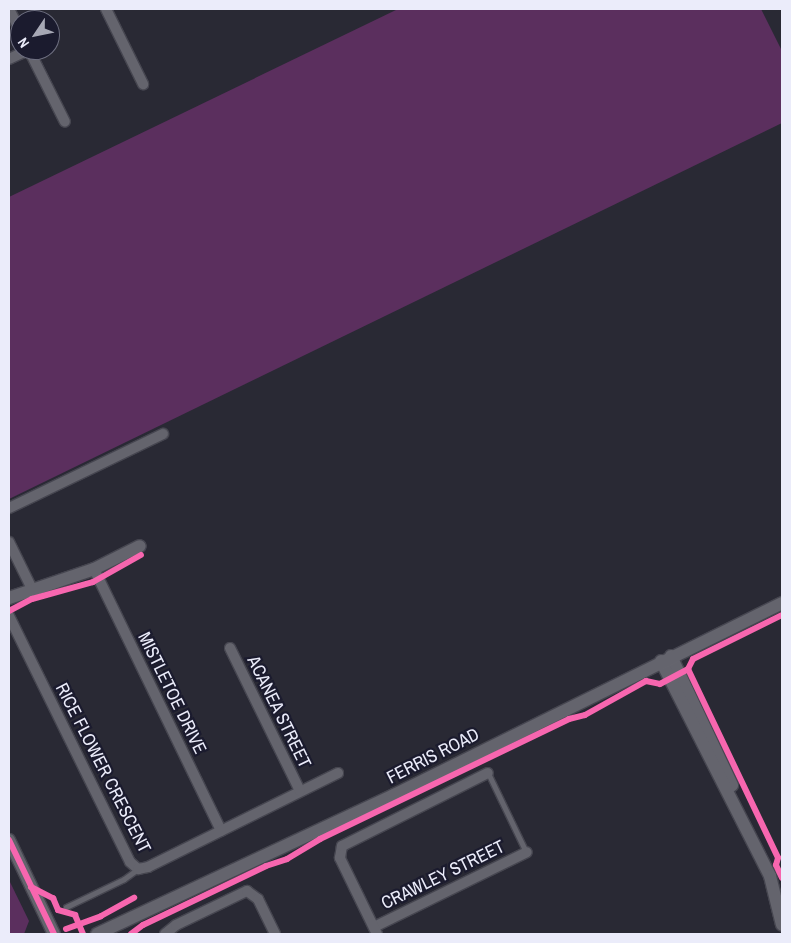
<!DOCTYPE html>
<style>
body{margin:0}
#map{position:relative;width:791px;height:943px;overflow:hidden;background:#292934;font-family:"Archivo Narrow",sans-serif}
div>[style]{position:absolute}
.green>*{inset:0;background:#5b2f5e}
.roads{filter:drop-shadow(1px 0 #464650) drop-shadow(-1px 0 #464650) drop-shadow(0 1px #464650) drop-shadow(0 -1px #464650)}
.service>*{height:5px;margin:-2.5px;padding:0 2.5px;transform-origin:2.5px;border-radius:2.5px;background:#64646d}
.minor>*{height:10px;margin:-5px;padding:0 5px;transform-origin:5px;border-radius:5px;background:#64646d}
.tertiary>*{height:12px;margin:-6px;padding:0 6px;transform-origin:6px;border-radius:6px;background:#64646d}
.cycleway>*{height:6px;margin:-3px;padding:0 3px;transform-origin:3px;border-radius:3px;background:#f766af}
span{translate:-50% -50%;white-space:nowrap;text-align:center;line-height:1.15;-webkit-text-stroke:4.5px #1b1b2e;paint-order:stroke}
.street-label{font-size:18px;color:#ebecfa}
.frame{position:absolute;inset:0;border:10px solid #ebecfa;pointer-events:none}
.north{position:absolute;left:10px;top:10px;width:50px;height:50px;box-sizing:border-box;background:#1b1b2e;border:1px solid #6e6f80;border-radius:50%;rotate:236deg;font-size:14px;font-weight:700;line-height:20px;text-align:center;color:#ebecfa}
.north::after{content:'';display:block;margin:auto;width:18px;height:22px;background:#a7a8b5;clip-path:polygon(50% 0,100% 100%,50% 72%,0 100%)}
</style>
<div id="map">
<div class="green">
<div style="clip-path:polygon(398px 9px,761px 9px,782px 51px,782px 123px,9px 499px,9px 197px)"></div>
<div style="clip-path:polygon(9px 880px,29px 921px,24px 934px,9px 934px)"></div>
</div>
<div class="roads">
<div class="service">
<div style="left:488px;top:773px;width:88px;rotate:64.3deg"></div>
<div style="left:66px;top:907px;width:64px;rotate:-25.8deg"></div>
<div style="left:124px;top:879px;width:17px;rotate:-36deg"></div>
</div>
<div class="minor">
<div style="left:9px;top:9px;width:25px;rotate:63deg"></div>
<div style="left:106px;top:9px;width:84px;rotate:63.7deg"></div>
<div style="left:29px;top:50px;width:80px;rotate:63.4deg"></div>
<div style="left:9px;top:59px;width:21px;rotate:-25deg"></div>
<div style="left:9px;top:508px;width:171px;rotate:-25.7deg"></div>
<div style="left:9px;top:542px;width:55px;rotate:63.9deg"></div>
<div style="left:94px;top:569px;width:291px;rotate:64.1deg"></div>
<div style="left:9px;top:616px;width:274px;rotate:63.8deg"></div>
<div style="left:130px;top:862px;width:11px;rotate:41deg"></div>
<div style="left:138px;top:869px;width:10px;rotate:-11deg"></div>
<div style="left:148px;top:867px;width:212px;rotate:-26.3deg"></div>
<div style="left:230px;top:648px;width:159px;rotate:63.9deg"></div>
<div style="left:374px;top:927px;width:170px;rotate:-26.1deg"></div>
<div style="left:165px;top:934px;width:14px;rotate:-39deg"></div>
<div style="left:176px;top:925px;width:79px;rotate:-25.6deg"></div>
<div style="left:247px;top:891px;width:14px;rotate:36deg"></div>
<div style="left:258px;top:899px;width:39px;rotate:64deg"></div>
<div style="left:377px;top:934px;width:85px;rotate:-116deg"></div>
<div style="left:340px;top:858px;width:12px;rotate:-81deg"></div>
<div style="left:342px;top:846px;width:163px;rotate:-26.6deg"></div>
</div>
<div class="tertiary">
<div style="left:9px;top:598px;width:90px;rotate:-18.8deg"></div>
<div style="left:94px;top:569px;width:51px;rotate:-26.6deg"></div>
<div style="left:671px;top:656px;width:143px;rotate:64.7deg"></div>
<div style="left:661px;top:661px;width:241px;rotate:63.1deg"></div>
<div style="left:770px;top:876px;width:50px;rotate:76.2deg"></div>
<div style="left:9px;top:840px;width:104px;rotate:64.4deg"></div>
<div style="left:97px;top:934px;width:328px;rotate:-25.1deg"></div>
<div style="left:394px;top:795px;width:433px;rotate:-26.3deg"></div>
</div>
</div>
<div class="cycleway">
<div style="left:9px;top:611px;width:26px;rotate:-28deg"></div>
<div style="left:32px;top:599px;width:63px;rotate:-15.6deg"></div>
<div style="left:93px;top:582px;width:55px;rotate:-29.4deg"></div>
<div style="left:688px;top:669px;width:209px;rotate:64.5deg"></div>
<div style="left:778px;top:858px;width:7px;rotate:106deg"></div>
<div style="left:776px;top:865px;width:14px;rotate:65deg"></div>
<div style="left:9px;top:840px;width:104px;rotate:64.4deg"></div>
<div style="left:31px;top:887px;width:25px;rotate:27deg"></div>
<div style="left:53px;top:898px;width:13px;rotate:67deg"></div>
<div style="left:58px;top:910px;width:18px;rotate:16deg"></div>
<div style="left:75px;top:915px;width:21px;rotate:67deg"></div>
<div style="left:66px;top:929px;width:37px;rotate:-20deg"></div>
<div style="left:101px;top:916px;width:38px;rotate:-29deg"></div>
<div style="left:131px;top:934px;width:15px;rotate:-37deg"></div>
<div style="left:143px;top:925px;width:136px;rotate:-25.6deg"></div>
<div style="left:266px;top:866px;width:22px;rotate:-18deg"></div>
<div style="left:287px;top:859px;width:39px;rotate:-31deg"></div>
<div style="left:320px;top:839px;width:276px;rotate:-25.7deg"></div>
<div style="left:569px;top:719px;width:16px;rotate:-14deg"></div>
<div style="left:585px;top:715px;width:70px;rotate:-29.1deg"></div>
<div style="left:646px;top:681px;width:14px;rotate:12deg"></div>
<div style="left:660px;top:684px;width:32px;rotate:-28deg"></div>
<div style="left:688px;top:669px;width:11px;rotate:-63deg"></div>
<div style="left:693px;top:659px;width:99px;rotate:-26.3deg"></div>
</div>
<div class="street-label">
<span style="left:172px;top:693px;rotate:64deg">MISTLETOE DRIVE</span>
<span style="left:279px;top:712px;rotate:64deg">ACANEA STREET</span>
<span style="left:433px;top:756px;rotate:-27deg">FERRIS ROAD</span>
<span style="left:103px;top:768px;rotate:63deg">RICE FLOWER CRESCENT</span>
<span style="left:443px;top:875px;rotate:-26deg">CRAWLEY STREET</span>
</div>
<div class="frame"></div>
<div class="north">N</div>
</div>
